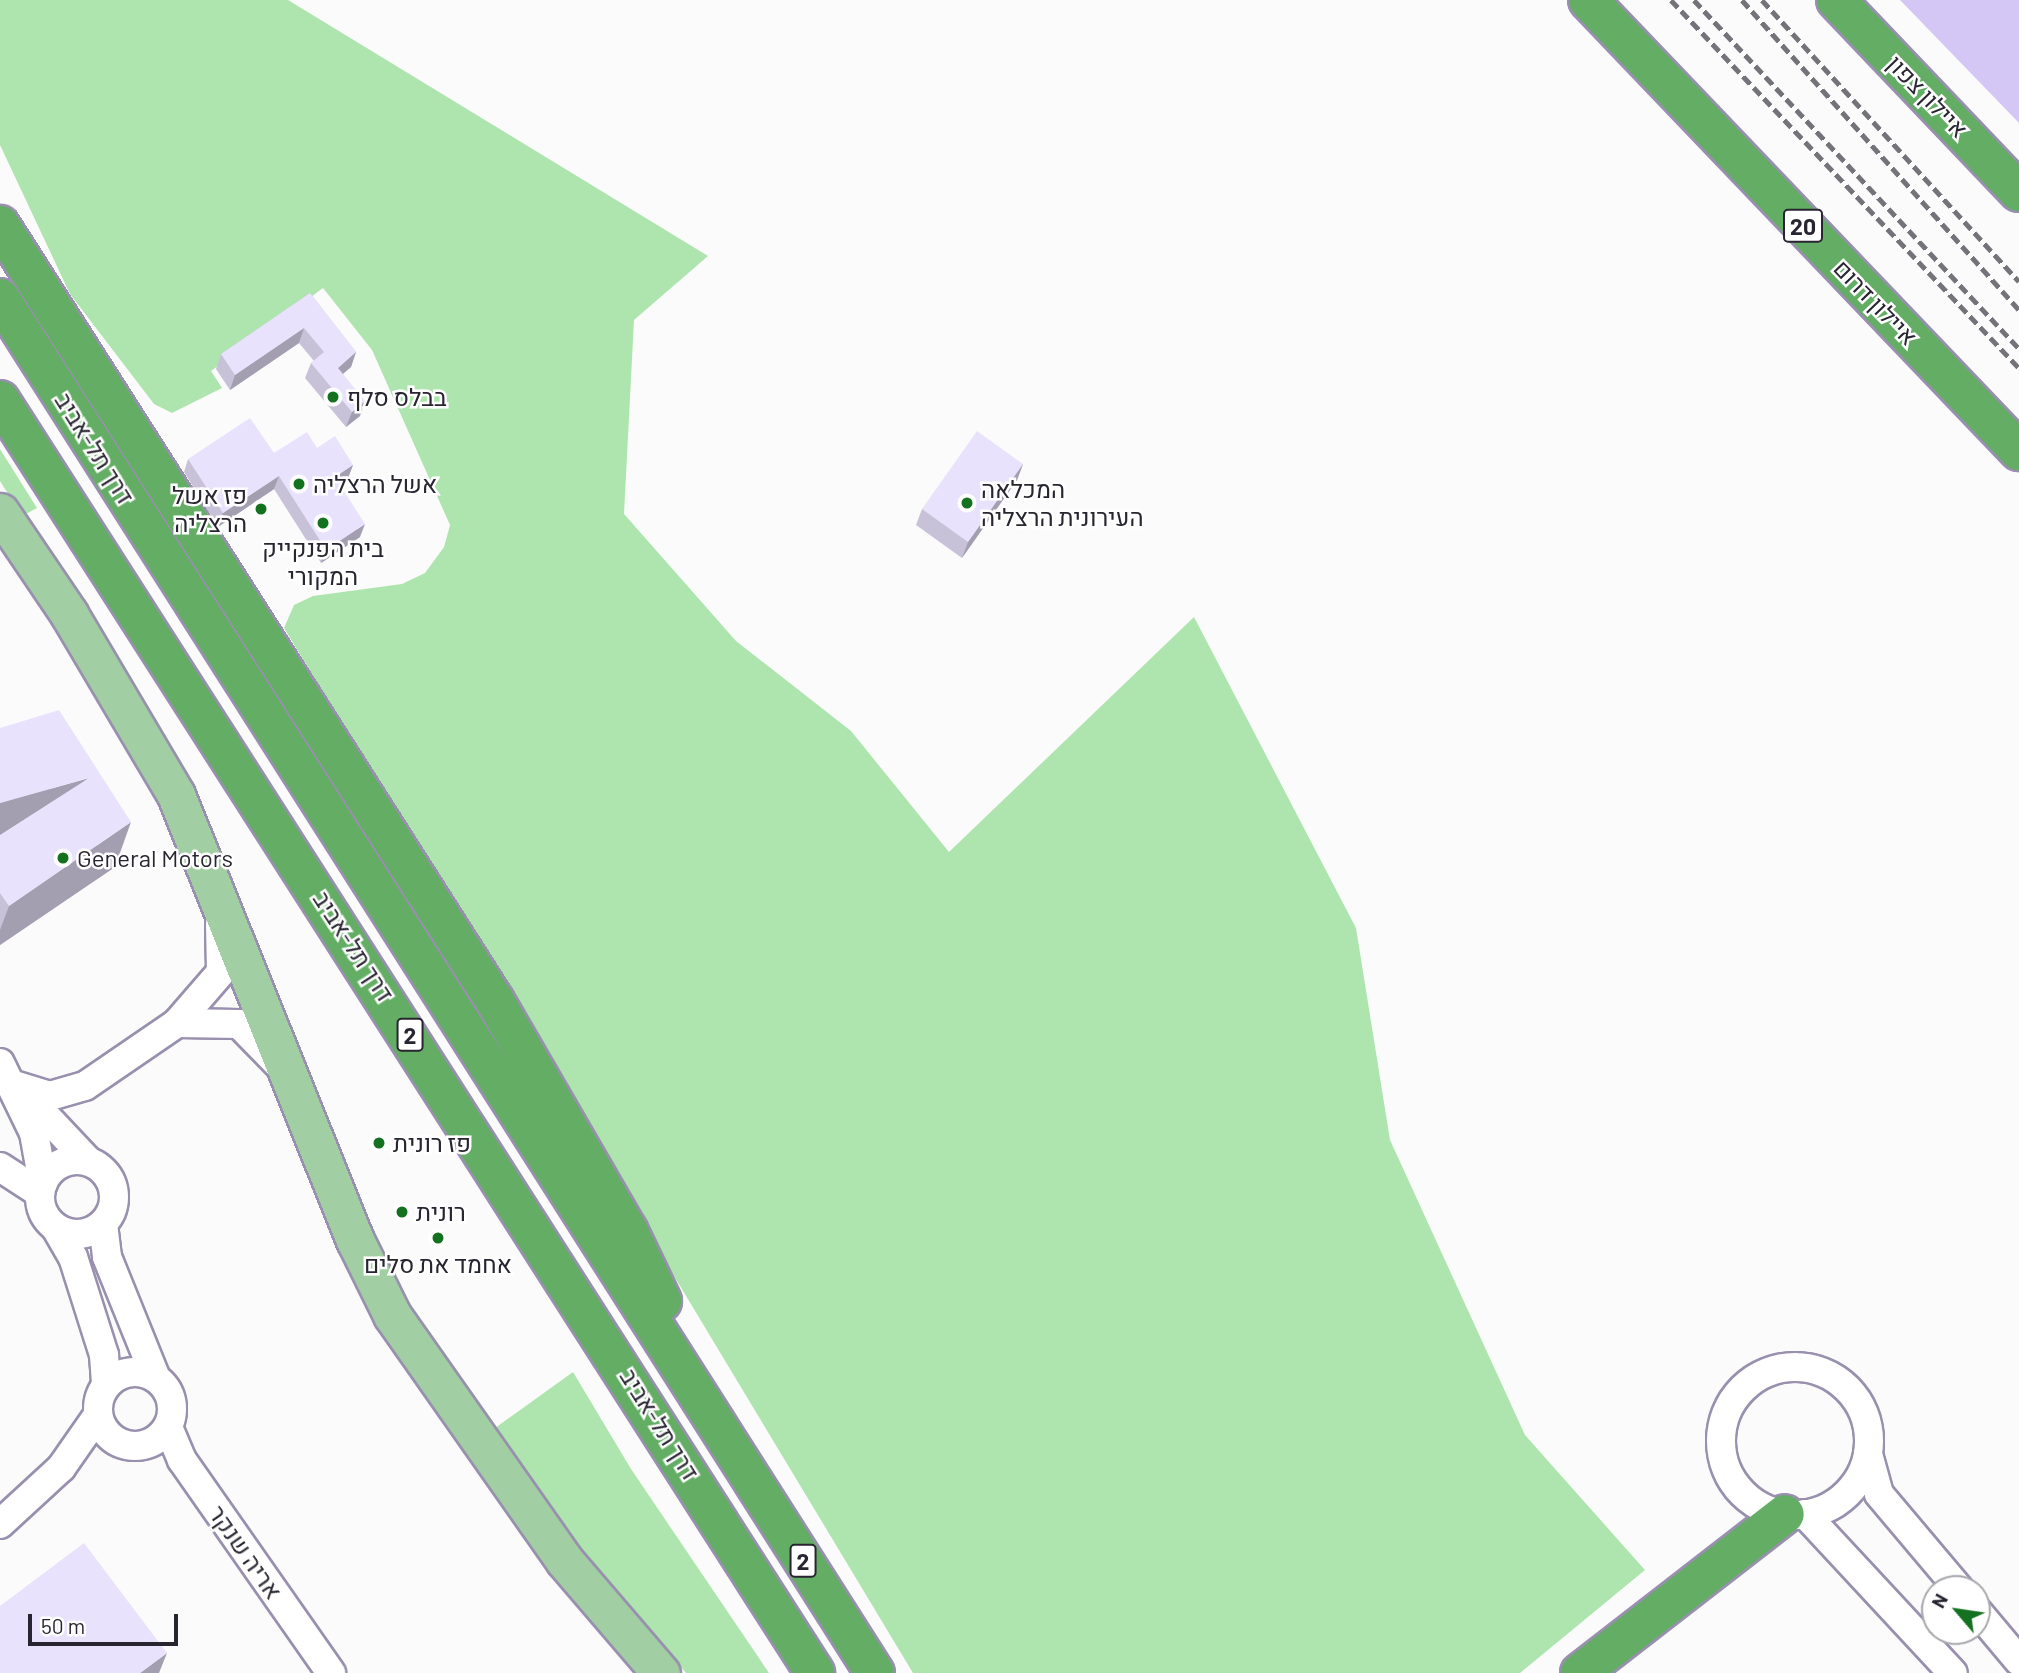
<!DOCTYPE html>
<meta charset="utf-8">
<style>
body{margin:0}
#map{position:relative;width:2019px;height:1673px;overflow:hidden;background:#fbfbfb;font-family:Barlow,Heebo,sans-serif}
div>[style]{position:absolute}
.green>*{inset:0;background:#aee5ae}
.water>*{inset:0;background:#d4c7f6}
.roads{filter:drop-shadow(2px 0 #9890ae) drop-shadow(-2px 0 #9890ae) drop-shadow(0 2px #9890ae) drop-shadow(0 -2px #9890ae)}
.minor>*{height:28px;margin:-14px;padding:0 14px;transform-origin:14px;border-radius:14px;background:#fff}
.minor>.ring{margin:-14px;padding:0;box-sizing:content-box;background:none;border:28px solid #fff;border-radius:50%}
.major>*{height:37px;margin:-18.5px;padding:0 18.5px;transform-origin:18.5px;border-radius:18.5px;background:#a1cea2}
.highway>*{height:38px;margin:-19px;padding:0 19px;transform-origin:19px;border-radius:19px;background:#63ad64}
.rail>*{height:5px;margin-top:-2.5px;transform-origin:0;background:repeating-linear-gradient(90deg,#74737a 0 10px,transparent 0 15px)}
.wall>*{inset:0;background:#c8c2d9}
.shaded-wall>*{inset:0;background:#a39eb0}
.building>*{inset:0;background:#e9e2fc}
.dots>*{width:19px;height:19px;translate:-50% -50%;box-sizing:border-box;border:4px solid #fff;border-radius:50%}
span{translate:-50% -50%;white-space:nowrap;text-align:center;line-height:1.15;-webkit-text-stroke:5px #fff;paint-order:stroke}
.shield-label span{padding:2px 5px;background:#fff;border:2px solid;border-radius:5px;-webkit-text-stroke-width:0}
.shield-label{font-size:23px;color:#282531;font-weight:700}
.street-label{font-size:24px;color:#282531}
.poi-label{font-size:24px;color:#282531}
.left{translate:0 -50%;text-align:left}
.right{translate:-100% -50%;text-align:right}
.north{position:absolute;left:1921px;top:1575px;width:70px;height:70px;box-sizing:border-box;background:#fff;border:2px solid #a9a8ad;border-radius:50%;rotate:299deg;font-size:19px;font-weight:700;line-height:28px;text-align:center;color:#282531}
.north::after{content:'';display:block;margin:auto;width:24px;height:32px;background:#13711f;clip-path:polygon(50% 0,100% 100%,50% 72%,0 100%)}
.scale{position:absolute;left:28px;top:1614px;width:150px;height:32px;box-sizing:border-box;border:4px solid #282531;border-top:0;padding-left:9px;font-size:21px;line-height:24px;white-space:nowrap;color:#282531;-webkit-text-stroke:5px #fff;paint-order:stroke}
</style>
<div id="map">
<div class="green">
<div style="clip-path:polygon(0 0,288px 0,708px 256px,634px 320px,624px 514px,736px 641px,851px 731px,949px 852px,1194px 617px,1356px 928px,1390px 1140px,1525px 1435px,1645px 1570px,1520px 1673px,913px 1673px,284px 628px,294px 605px,313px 596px,402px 584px,425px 573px,444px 547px,450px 525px,372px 350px,323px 288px,211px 371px,222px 388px,172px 413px,154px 404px,70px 294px,0 145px)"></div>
<div style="clip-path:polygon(0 449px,37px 508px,22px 516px,0 481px)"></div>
<div style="clip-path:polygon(573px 1372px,631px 1469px,769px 1673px,686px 1673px,529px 1488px,495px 1428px)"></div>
</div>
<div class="water">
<div style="clip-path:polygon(1900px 0,2019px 0,2019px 123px)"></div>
</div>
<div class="roads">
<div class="minor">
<div style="left:177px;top:1023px;width:62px;rotate:0.9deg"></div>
<div style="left:239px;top:1024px;width:57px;rotate:45.7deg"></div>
<div style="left:0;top:1063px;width:78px;rotate:64.1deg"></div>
<div style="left:34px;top:1133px;width:51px;rotate:79.8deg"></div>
<div style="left:17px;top:1086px;width:34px;rotate:17deg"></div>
<div style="left:50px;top:1096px;width:36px;rotate:-16deg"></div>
<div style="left:85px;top:1086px;width:112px;rotate:-34.4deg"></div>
<div style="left:177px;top:1023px;width:67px;rotate:-49.2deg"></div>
<div style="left:221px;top:972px;width:48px;rotate:-91.2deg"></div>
<div style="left:27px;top:1096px;width:89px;rotate:46.8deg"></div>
<div class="ring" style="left:40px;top:1160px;width:46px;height:46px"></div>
<div style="left:0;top:1167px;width:48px;rotate:33deg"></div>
<div style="left:103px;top:1224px;width:33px;rotate:83deg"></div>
<div style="left:107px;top:1257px;width:131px;rotate:68deg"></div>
<div style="left:56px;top:1228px;width:34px;rotate:60deg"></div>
<div style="left:73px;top:1257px;width:103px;rotate:72.4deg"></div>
<div style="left:104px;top:1355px;width:30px;rotate:86deg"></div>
<div class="ring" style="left:1721px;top:1367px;width:120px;height:120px"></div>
<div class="ring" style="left:98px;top:1372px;width:46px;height:46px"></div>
<div style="left:168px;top:1427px;width:36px;rotate:67deg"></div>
<div style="left:182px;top:1460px;width:260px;rotate:55deg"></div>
<div style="left:1868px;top:1454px;width:41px;rotate:74.6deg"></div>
<div style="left:1879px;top:1494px;width:124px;rotate:49.9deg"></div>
<div style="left:1805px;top:1514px;width:217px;rotate:47.1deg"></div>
<div style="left:0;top:1524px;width:83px;rotate:-42.6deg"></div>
<div style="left:61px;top:1468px;width:65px;rotate:-55.1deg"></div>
<div style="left:1977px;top:1611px;width:65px;rotate:50deg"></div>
</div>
<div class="major">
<div style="left:0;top:512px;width:123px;rotate:55.9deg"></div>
<div style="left:69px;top:614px;width:210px;rotate:59.4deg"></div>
<div style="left:176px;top:795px;width:480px;rotate:68.1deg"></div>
<div style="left:355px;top:1240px;width:84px;rotate:63.7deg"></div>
<div style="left:392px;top:1315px;width:299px;rotate:54.9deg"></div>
<div style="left:564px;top:1560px;width:149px;rotate:49.4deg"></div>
</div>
<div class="highway">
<div style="left:1588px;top:0;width:624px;rotate:46.3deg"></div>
<div style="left:1836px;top:0;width:265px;rotate:46.4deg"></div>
<div style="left:0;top:225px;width:920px;rotate:57.47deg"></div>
<div style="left:495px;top:1001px;width:265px;rotate:59.9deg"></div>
<div style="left:628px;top:1230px;width:79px;rotate:64.4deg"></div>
<div style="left:0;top:298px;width:1630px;rotate:57.53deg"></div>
<div style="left:0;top:400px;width:1512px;rotate:57.37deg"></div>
<div style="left:1580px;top:1673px;width:259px;rotate:-37.8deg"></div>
</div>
</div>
<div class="rail">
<div style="left:1671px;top:0;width:506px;rotate:46.6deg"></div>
<div style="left:1694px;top:0;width:476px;rotate:47deg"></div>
<div style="left:1742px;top:0;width:416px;rotate:48.2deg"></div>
<div style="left:1762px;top:0;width:381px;rotate:47.6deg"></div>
</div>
<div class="wall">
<div style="clip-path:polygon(310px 293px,356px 352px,351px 367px,343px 374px,360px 416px,346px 427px,305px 378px,311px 363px,314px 361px,299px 343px,230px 390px,216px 369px,221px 354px)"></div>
<div style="clip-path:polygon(317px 448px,353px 465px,348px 478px,339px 484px,360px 537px,321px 563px,274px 489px,218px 527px,184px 472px,188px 459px,274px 453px)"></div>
<div style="clip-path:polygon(1023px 464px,1017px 480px,962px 558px,916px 525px,922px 509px)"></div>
<div style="clip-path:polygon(0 728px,115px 867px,0 945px)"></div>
</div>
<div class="shaded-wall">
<div style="clip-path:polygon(304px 328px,299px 343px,230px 390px,235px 375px)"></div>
<div style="clip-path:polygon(356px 352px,351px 367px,332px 383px,338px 368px)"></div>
<div style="clip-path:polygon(365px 401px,360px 416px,346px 427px,352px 412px)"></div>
<div style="clip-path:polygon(1023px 464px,1017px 480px,962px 558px,968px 542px)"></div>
<div style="clip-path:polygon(353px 465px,348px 478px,330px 490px,335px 477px)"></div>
<div style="clip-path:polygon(279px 476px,274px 489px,218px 527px,223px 513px)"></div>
<div style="clip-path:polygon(365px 524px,360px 537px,321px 563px,326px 550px)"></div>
<div style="clip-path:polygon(89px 778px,0 843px,0 803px)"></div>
<div style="clip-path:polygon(131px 822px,115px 867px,0 945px,0 930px,9px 906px)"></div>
<div style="clip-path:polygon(167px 1653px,159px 1673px,140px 1673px)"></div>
</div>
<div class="building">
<div style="clip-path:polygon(310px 293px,356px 352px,338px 368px,365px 401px,352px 412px,311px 363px,324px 352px,304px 328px,235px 375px,221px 354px)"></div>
<div style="clip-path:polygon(250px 418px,274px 453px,307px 432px,317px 448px,335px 436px,353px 465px,335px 477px,365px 524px,326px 550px,279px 476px,223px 513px,188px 459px)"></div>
<div style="clip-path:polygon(977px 431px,1023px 464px,968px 542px,922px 509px)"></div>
<div style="clip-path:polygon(59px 710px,131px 822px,9px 906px,0 893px,0 835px,89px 778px,0 803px,0 728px)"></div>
<div style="clip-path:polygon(84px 1543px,167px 1653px,140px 1673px,0 1673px,0 1606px)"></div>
</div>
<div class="dots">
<div style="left:333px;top:397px;background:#13711f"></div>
<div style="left:299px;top:484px;background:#13711f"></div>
<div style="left:967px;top:503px;background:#13711f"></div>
<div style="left:261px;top:509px;background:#13711f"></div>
<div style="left:323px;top:523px;background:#13711f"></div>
<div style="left:63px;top:858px;background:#13711f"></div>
<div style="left:379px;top:1143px;background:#13711f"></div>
<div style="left:402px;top:1212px;background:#13711f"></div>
<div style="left:438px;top:1238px;background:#13711f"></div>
</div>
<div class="shield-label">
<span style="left:1803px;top:226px">20</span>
<span style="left:410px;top:1035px">2</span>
<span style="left:803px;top:1561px">2</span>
</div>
<div class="street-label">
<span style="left:1928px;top:96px;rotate:46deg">איילון צפון</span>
<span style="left:1876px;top:302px;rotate:46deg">איילון דרום</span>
<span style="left:95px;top:448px;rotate:58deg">דרך תל-אביב</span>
<span style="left:354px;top:946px;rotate:57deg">דרך תל-אביב</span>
<span style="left:660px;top:1424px;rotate:58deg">דרך תל-אביב</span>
<span style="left:246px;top:1552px;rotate:55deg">אריה שנקר</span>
</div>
<div class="poi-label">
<span class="left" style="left:347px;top:397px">בבלס סלף</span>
<span class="left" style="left:313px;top:484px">אשל הרצליה</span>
<span class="left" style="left:981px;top:503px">המכלאה<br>העירונית הרצליה</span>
<span class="right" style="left:247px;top:509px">פז אשל<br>הרצליה</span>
<span style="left:323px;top:562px">בית הפנקייק<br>המקורי</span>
<span class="left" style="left:77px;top:858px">General Motors</span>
<span class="left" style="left:393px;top:1143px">פז רונית</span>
<span class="left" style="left:416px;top:1212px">רונית</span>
<span style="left:438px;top:1264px">אחמד את סלים</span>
</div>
<div class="north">N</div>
<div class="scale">50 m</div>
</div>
